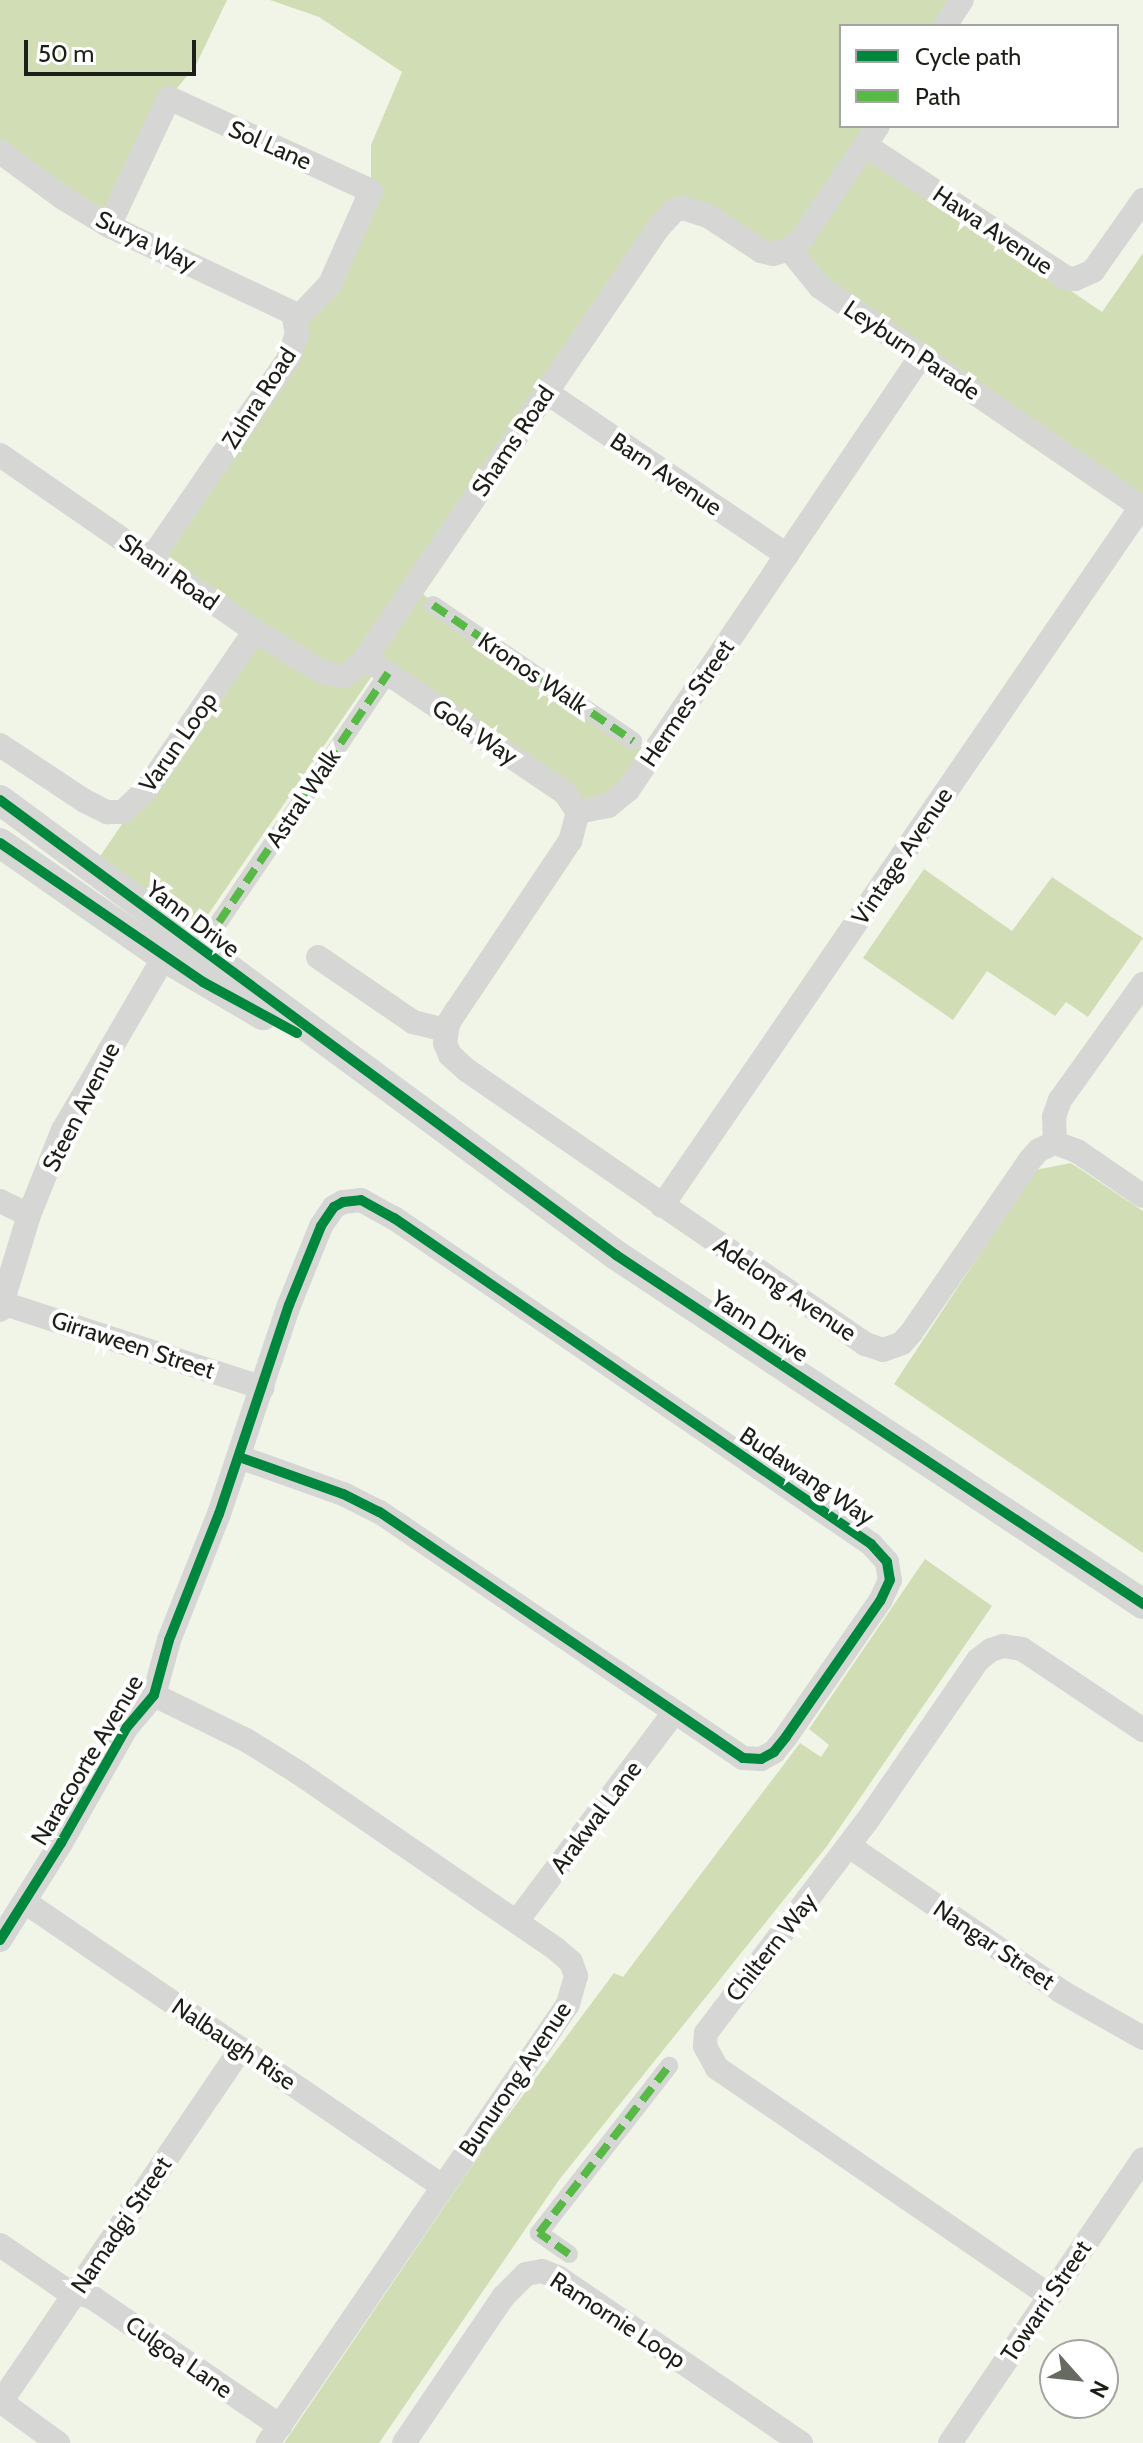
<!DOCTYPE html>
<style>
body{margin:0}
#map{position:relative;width:1143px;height:2443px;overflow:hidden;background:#f1f5e8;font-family:Cabin,sans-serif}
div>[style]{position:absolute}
.green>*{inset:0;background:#d1deb5}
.pedestrian>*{height:18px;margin:-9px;padding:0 9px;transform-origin:9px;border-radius:9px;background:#d6d7d5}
.minor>*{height:24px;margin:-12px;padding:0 12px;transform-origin:12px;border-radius:12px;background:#d6d7d5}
.tertiary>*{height:30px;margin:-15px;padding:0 15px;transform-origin:15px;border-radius:15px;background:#d6d7d5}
.quiet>*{height:8px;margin-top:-4px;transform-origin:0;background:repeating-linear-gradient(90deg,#58b947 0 16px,transparent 0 24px)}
.cycleway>*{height:10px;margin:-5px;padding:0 5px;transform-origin:5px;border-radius:5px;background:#00873e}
span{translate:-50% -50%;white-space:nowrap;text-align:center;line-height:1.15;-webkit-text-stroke:8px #fff;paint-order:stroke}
.street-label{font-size:24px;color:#1c1f17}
.legend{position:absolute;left:839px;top:24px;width:280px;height:104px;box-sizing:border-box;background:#fff;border:2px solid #a4a5a2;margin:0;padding:10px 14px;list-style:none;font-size:24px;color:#1c1f17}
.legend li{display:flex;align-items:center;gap:16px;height:40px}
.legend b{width:40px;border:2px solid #a4a5a2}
.north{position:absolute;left:1039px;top:2339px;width:80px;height:80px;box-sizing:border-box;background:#fff;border:2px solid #a4a5a2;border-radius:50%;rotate:117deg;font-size:22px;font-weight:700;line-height:32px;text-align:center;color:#1c1f17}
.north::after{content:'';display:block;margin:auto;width:28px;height:36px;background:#676a60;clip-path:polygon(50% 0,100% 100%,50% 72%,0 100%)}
.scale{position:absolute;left:24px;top:40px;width:172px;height:36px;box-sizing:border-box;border:4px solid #1c1f17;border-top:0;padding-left:10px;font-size:24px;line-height:28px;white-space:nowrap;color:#1c1f17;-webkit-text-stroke:6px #fff;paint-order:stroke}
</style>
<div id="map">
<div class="green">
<div style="clip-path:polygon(0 0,227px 0,196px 65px,169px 98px,109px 226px,0 152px)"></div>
<div style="clip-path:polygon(270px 0,951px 0,945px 26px,841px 26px,841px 126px,878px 126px,789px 249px,675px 210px,414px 588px,652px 754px,628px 790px,578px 812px,378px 667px,190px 941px,92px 868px,254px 631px,151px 559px,289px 358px,371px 191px,371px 145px,402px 72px,319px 17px)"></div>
<div style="clip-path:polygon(866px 151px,1102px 312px,1143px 253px,1143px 497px,813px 277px,803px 244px)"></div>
<div style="clip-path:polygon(924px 869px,1012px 931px,1052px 877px,1143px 938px,1088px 1017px,1066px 1002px,1055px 1016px,987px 971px,953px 1020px,863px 958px)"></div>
<div style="clip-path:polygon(1071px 1163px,1143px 1211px,1143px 1553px,894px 1384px,1035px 1170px)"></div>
<div style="clip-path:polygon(925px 1559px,992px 1606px,827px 1846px,559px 2180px,379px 2443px,284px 2443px,491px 2138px,614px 1973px,623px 1977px,800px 1743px,821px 1757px,829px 1745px,809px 1729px)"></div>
</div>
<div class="pedestrian">
<div style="left:433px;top:605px;width:242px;rotate:34.2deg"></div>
<div style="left:219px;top:922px;width:301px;rotate:-55.8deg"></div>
<div style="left:569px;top:2254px;width:37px;rotate:-145deg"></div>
<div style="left:539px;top:2233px;width:212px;rotate:-52.1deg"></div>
</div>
<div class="minor">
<div style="left:945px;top:26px;width:31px;rotate:-57deg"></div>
<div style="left:865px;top:145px;width:242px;rotate:33.4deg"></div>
<div style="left:1067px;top:278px;width:8px;rotate:7deg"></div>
<div style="left:1075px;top:279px;width:20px;rotate:-24deg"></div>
<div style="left:1093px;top:271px;width:87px;rotate:-54.8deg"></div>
<div style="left:0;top:152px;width:78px;rotate:36.1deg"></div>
<div style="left:63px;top:198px;width:54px;rotate:31.3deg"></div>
<div style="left:109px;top:226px;width:204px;rotate:25.3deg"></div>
<div style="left:293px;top:313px;width:20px;rotate:79deg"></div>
<div style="left:297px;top:333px;width:26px;rotate:108deg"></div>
<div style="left:289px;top:358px;width:244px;rotate:124.5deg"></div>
<div style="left:109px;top:226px;width:141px;rotate:-64.9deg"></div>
<div style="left:169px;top:98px;width:222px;rotate:24.7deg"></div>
<div style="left:371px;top:191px;width:102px;rotate:113.8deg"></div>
<div style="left:330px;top:284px;width:51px;rotate:133.4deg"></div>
<div style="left:789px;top:249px;width:14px;rotate:-36deg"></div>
<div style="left:800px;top:241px;width:139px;rotate:-55.9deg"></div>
<div style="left:921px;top:356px;width:524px;rotate:124.02deg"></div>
<div style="left:628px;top:790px;width:26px;rotate:141deg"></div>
<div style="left:608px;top:806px;width:31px;rotate:169deg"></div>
<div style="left:578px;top:812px;width:30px;rotate:105deg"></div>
<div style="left:570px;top:841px;width:205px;rotate:123.8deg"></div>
<div style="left:456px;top:1011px;width:15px;rotate:122deg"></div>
<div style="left:448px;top:1024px;width:19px;rotate:99deg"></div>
<div style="left:445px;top:1043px;width:13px;rotate:67deg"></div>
<div style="left:450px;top:1055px;width:24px;rotate:42deg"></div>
<div style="left:468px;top:1071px;width:482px;rotate:34.5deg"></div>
<div style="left:865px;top:1344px;width:19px;rotate:18deg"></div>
<div style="left:883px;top:1350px;width:20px;rotate:-20deg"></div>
<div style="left:902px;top:1343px;width:13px;rotate:-48deg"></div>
<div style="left:911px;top:1333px;width:210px;rotate:-55.5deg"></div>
<div style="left:1030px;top:1160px;width:13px;rotate:-48deg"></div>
<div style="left:1039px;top:1150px;width:17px;rotate:-24deg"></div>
<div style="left:546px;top:392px;width:291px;rotate:34.1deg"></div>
<div style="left:0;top:455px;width:310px;rotate:34.6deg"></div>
<div style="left:255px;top:631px;width:81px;rotate:31.3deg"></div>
<div style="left:324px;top:673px;width:20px;rotate:9deg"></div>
<div style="left:344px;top:676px;width:22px;rotate:-36deg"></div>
<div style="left:362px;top:663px;width:528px;rotate:-55.74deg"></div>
<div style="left:659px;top:227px;width:23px;rotate:-47deg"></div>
<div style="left:675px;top:210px;width:8px;rotate:-14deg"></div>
<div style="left:683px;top:208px;width:26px;rotate:18deg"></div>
<div style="left:708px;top:216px;width:64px;rotate:33.4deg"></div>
<div style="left:761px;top:251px;width:12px;rotate:14deg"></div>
<div style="left:773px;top:254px;width:17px;rotate:-17deg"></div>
<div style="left:789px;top:249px;width:49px;rotate:50.8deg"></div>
<div style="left:820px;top:287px;width:391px;rotate:34.4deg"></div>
<div style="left:365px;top:658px;width:241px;rotate:34deg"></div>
<div style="left:565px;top:793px;width:23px;rotate:56deg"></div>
<div style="left:0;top:745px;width:102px;rotate:33.4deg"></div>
<div style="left:85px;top:801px;width:25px;rotate:27deg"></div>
<div style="left:107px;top:812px;width:16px"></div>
<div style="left:123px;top:812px;width:32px;rotate:-44deg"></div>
<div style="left:146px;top:790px;width:193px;rotate:-55.6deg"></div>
<div style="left:318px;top:957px;width:115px;rotate:34.4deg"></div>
<div style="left:413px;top:1022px;width:34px;rotate:14deg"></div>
<div style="left:1055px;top:1143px;width:26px;rotate:-92deg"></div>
<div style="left:1054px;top:1117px;width:18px;rotate:-71deg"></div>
<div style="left:1060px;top:1100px;width:143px;rotate:-54.4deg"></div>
<div style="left:1055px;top:1143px;width:23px;rotate:20deg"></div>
<div style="left:1077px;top:1151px;width:80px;rotate:34.3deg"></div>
<div style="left:0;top:1201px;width:32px;rotate:26deg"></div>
<div style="left:662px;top:1206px;width:847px;rotate:-55.58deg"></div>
<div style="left:2px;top:1303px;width:274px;rotate:18deg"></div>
<div style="left:0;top:1310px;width:99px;rotate:-73deg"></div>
<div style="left:29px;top:1215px;width:92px;rotate:-68.2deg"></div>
<div style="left:63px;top:1130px;width:200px;rotate:-59.7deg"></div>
<div style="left:154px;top:1695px;width:102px;rotate:26.1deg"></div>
<div style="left:246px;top:1740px;width:62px;rotate:31.9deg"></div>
<div style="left:299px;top:1773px;width:311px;rotate:34.4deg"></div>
<div style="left:556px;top:1949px;width:20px;rotate:41deg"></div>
<div style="left:571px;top:1962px;width:15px;rotate:70deg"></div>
<div style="left:576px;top:1976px;width:29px;rotate:106deg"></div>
<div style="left:568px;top:2004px;width:532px;rotate:124.35deg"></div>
<div style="left:849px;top:1846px;width:258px;rotate:34.4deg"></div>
<div style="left:1062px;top:1992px;width:93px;rotate:29.6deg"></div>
<div style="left:25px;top:1902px;width:505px;rotate:34.26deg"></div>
<div style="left:517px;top:1921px;width:261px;rotate:-53deg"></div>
<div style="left:0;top:1940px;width:115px;rotate:-57.8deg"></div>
<div style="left:61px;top:1843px;width:133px;rotate:-60.4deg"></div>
<div style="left:127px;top:1727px;width:42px;rotate:-49.8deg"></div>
<div style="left:154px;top:1695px;width:57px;rotate:-74.7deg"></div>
<div style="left:169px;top:1640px;width:136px;rotate:-68.4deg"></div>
<div style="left:219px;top:1514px;width:220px;rotate:-71.5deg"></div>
<div style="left:289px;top:1305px;width:85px;rotate:-67.9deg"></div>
<div style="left:321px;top:1226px;width:23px;rotate:-56deg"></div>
<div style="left:334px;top:1207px;width:10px;rotate:-29deg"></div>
<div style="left:343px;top:1202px;width:18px;rotate:-6deg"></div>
<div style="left:361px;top:1200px;width:38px;rotate:29deg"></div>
<div style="left:394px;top:1218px;width:578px;rotate:34.35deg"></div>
<div style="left:871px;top:1544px;width:24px;rotate:48deg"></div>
<div style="left:887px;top:1562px;width:18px;rotate:81deg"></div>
<div style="left:890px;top:1580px;width:23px;rotate:115deg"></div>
<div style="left:880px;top:1601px;width:165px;rotate:124.7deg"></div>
<div style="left:786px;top:1737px;width:19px;rotate:129deg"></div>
<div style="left:774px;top:1752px;width:15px;rotate:152deg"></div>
<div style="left:761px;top:1759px;width:18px;rotate:-177deg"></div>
<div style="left:743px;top:1758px;width:439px;rotate:-145.9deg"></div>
<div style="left:379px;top:1512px;width:40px;rotate:-153.4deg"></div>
<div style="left:343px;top:1494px;width:110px;rotate:-160.4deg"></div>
<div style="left:0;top:2245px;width:76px;rotate:34.3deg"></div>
<div style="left:63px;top:2288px;width:32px;rotate:18deg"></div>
<div style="left:93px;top:2298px;width:227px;rotate:34.4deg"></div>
<div style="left:1050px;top:2296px;width:404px;rotate:-145.6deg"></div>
<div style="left:717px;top:2068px;width:25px;rotate:-119deg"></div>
<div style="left:705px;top:2046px;width:13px;rotate:-86deg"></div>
<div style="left:706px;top:2033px;width:266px;rotate:-52.8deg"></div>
<div style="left:867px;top:1821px;width:196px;rotate:-55.4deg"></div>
<div style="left:978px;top:1660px;width:16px;rotate:-38deg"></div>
<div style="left:991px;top:1650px;width:13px;rotate:-18deg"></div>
<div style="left:1003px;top:1646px;width:19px;rotate:9deg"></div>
<div style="left:1022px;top:1649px;width:146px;rotate:33.8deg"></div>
<div style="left:0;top:2401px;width:72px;rotate:35.9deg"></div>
<div style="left:1px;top:2402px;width:427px;rotate:-55.8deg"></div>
<div style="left:404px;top:2443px;width:178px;rotate:-55.8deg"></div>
<div style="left:504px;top:2296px;width:31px;rotate:-45deg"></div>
<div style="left:526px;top:2274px;width:16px;rotate:-11deg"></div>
<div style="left:542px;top:2271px;width:18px;rotate:22deg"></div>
<div style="left:559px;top:2278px;width:293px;rotate:34.3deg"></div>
<div style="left:950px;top:2443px;width:343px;rotate:-55.8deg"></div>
</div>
<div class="tertiary">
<div style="left:0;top:800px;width:766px;rotate:36.45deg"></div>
<div style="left:616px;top:1255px;width:632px;rotate:33.51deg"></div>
<div style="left:0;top:843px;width:200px;rotate:34.8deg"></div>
<div style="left:164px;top:957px;width:115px;rotate:30.4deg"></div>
</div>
<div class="quiet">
<div style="left:433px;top:605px;width:242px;rotate:34.2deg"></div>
<div style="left:219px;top:922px;width:301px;rotate:-55.8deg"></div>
<div style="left:569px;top:2254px;width:37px;rotate:-145deg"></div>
<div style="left:539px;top:2233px;width:212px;rotate:-52.1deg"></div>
</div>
<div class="cycleway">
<div style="left:0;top:800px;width:766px;rotate:36.45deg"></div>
<div style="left:616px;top:1255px;width:632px;rotate:33.51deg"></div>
<div style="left:0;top:843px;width:246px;rotate:34.4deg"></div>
<div style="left:203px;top:982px;width:107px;rotate:28.5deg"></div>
<div style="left:0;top:1940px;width:115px;rotate:-57.8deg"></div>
<div style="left:61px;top:1843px;width:133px;rotate:-60.4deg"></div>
<div style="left:127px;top:1727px;width:42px;rotate:-49.8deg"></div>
<div style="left:154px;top:1695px;width:57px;rotate:-74.7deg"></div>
<div style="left:169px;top:1640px;width:136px;rotate:-68.4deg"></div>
<div style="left:219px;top:1514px;width:220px;rotate:-71.5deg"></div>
<div style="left:289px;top:1305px;width:85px;rotate:-67.9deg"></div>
<div style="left:321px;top:1226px;width:23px;rotate:-56deg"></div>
<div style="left:334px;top:1207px;width:10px;rotate:-29deg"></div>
<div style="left:343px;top:1202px;width:18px;rotate:-6deg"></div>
<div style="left:361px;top:1200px;width:38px;rotate:29deg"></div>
<div style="left:394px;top:1218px;width:578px;rotate:34.35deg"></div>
<div style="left:871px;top:1544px;width:24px;rotate:48deg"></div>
<div style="left:887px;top:1562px;width:18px;rotate:81deg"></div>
<div style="left:890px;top:1580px;width:23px;rotate:115deg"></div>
<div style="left:880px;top:1601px;width:165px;rotate:124.7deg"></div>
<div style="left:786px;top:1737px;width:19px;rotate:129deg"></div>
<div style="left:774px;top:1752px;width:15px;rotate:152deg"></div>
<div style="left:761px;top:1759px;width:18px;rotate:-177deg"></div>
<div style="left:743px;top:1758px;width:439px;rotate:-145.9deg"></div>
<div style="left:379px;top:1512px;width:40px;rotate:-153.4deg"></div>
<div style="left:343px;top:1494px;width:110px;rotate:-160.4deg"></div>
</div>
<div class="street-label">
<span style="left:270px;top:145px;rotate:24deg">Sol Lane</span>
<span style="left:993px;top:230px;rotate:34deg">Hawa Avenue</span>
<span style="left:146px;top:241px;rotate:26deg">Surya Way</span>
<span style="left:912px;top:350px;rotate:34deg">Leyburn Parade</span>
<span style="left:259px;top:398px;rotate:-57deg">Zuhra Road</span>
<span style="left:513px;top:441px;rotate:-56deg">Shams Road</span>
<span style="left:666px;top:474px;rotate:34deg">Barn Avenue</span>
<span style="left:169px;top:572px;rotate:35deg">Shani Road</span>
<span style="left:533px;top:673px;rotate:34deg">Kronos Walk</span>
<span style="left:687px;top:703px;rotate:-56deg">Hermes Street</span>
<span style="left:475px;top:732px;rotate:34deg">Gola Way</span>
<span style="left:178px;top:742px;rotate:-55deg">Varun Loop</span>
<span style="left:303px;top:798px;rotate:-56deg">Astral Walk</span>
<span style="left:902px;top:856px;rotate:-56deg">Vintage Avenue</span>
<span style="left:193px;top:919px;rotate:37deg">Yann Drive</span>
<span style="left:81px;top:1107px;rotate:-63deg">Steen Avenue</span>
<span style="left:785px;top:1289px;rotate:34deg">Adelong Avenue</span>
<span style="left:760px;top:1326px;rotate:33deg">Yann Drive</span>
<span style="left:133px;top:1345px;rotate:18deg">Girraween Street</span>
<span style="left:807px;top:1476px;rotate:34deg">Budawang Way</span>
<span style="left:87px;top:1760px;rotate:-59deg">Naracoorte Avenue</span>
<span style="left:596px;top:1817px;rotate:-53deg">Arakwal Lane</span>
<span style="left:994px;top:1945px;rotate:34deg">Nangar Street</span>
<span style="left:771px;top:1947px;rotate:-52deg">Chiltern Way</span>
<span style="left:234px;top:2044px;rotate:34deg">Nalbaugh Rise</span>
<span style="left:515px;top:2079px;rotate:-56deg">Bunurong Avenue</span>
<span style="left:121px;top:2225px;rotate:-56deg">Namadgi Street</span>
<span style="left:1046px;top:2301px;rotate:-56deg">Towarri Street</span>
<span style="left:618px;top:2320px;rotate:33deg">Ramornie Loop</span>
<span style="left:179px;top:2357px;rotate:35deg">Culgoa Lane</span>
</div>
<ul class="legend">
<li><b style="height:10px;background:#00873e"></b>Cycle path</li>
<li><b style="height:10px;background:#58b947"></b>Path</li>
</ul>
<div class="north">N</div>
<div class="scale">50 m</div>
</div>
